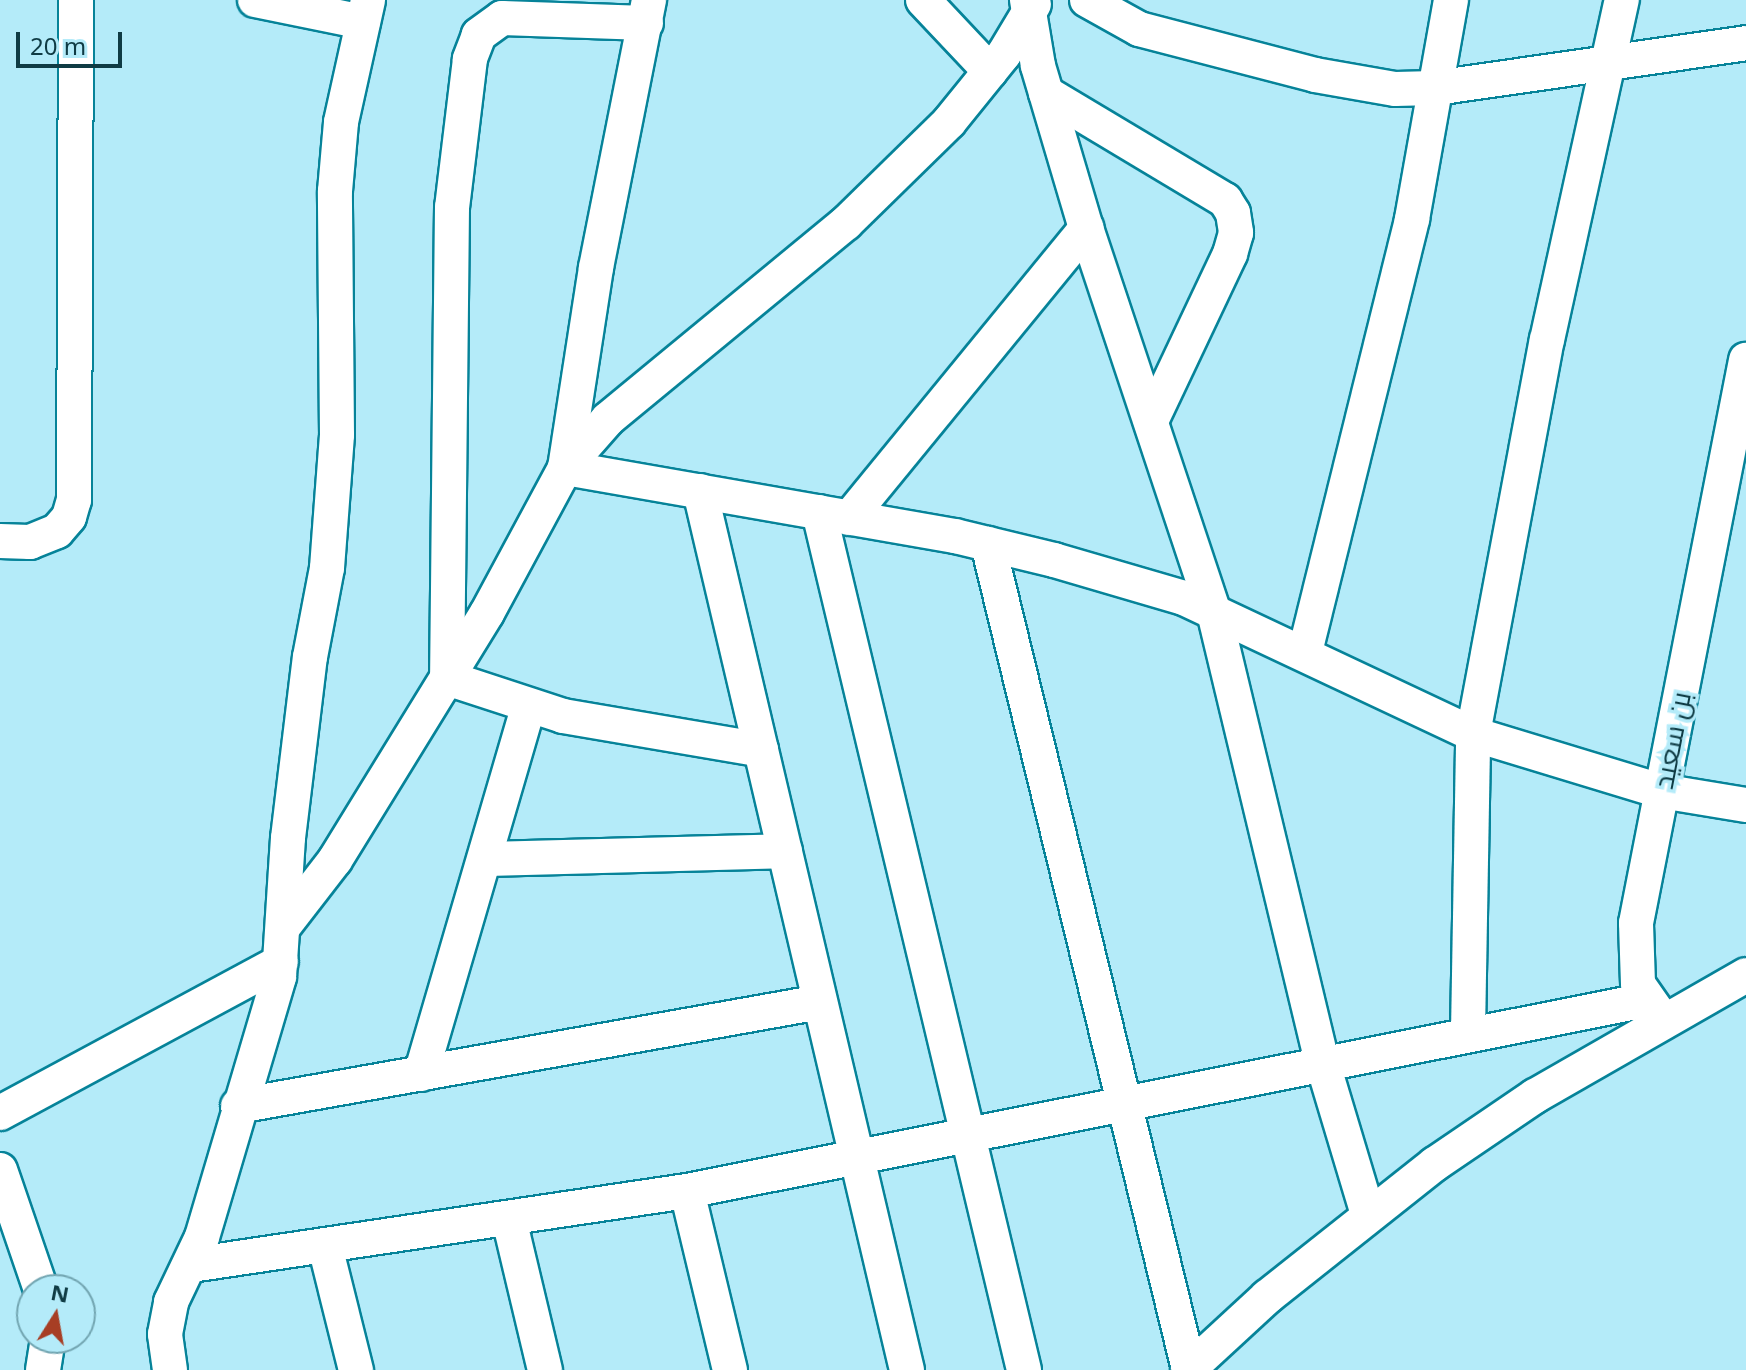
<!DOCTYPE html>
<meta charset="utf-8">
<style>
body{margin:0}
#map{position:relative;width:1746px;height:1370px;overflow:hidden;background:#b4ebf9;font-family:"Noto Sans",Cairo,sans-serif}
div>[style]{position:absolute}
.roads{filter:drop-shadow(2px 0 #068399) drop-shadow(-2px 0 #068399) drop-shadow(0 2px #068399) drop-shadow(0 -2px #068399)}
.street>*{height:34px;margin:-17px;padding:0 17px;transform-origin:17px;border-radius:17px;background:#fff}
span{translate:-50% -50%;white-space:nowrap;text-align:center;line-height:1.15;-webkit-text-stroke:7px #b4ebf9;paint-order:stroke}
.street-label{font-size:28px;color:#0f3b44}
.north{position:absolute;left:16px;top:1274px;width:80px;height:80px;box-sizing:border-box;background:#b4ebf9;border:2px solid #72a5b1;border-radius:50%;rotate:11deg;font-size:22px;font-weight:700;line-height:32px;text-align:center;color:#0f3b44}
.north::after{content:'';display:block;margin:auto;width:28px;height:36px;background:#a73e24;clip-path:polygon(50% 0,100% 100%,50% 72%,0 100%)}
.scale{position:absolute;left:16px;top:32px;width:106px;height:36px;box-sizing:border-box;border:4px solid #0f3b44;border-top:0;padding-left:10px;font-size:24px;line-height:28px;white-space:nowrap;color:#0f3b44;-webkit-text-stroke:6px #b4ebf9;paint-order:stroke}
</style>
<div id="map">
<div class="roads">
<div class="street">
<div style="left:255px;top:0;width:110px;rotate:11.5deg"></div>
<div style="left:649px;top:0;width:273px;rotate:101.2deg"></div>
<div style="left:596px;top:268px;width:202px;rotate:98.8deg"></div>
<div style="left:565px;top:468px;width:396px;rotate:9.9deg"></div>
<div style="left:955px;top:536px;width:102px;rotate:13.6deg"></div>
<div style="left:1054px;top:560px;width:135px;rotate:16.3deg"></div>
<div style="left:1184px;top:598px;width:319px;rotate:25.2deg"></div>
<div style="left:1473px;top:734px;width:196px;rotate:16.9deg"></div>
<div style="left:1661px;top:791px;width:86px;rotate:9.4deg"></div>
<div style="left:923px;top:0;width:98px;rotate:46.7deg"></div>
<div style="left:1027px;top:0;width:67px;rotate:80.5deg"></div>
<div style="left:1038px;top:66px;width:169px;rotate:73.5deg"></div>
<div style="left:1086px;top:228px;width:405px;rotate:71.6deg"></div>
<div style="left:1214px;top:612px;width:462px;rotate:76.5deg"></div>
<div style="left:1322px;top:1061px;width:160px;rotate:73.3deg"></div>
<div style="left:1087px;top:0;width:60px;rotate:29.1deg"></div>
<div style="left:1139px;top:29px;width:182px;rotate:14.6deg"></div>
<div style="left:1315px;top:75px;width:81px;rotate:9.9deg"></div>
<div style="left:1395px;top:89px;width:40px;rotate:-1.4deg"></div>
<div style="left:1435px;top:88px;width:314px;rotate:-8.2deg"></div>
<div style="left:646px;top:23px;width:144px;rotate:-178deg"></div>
<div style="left:502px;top:18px;width:29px;rotate:144deg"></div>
<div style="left:479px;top:35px;width:26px;rotate:111deg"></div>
<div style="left:470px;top:59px;width:149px;rotate:96.9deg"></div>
<div style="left:452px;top:207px;width:471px;rotate:90.6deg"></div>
<div style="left:447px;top:678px;width:122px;rotate:18.1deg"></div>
<div style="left:563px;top:716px;width:201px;rotate:9.7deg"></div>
<div style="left:1046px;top:93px;width:209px;rotate:30.9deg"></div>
<div style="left:1225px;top:200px;width:15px;rotate:58deg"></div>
<div style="left:1233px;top:213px;width:20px;rotate:81deg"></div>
<div style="left:1236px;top:233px;width:22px;rotate:106deg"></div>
<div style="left:1230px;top:254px;width:183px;rotate:115.3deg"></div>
<div style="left:700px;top:491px;width:903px;rotate:76.75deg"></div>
<div style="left:819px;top:512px;width:882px;rotate:76.56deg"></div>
<div style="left:849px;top:518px;width:375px;rotate:-50.7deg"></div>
<div style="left:0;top:541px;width:30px;rotate:2deg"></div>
<div style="left:30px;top:542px;width:29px;rotate:-22deg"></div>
<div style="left:57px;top:531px;width:18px;rotate:-49deg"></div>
<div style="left:69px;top:517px;width:18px;rotate:-74deg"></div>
<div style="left:74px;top:500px;width:500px;rotate:-89.77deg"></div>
<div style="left:988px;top:544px;width:849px;rotate:76.31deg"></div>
<div style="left:1305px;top:652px;width:446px;rotate:-76.1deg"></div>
<div style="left:1412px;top:219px;width:222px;rotate:-79.9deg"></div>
<div style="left:485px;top:859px;width:300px;rotate:-1.5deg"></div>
<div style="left:284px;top:926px;width:83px;rotate:-52.3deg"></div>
<div style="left:335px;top:860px;width:290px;rotate:-58.4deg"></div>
<div style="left:487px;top:613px;width:165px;rotate:-61.7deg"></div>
<div style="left:565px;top:468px;width:65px;rotate:-48.7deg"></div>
<div style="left:608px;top:419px;width:308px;rotate:-39.5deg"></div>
<div style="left:846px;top:223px;width:144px;rotate:-44.4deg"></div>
<div style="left:949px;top:122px;width:87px;rotate:-51deg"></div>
<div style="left:1004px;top:54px;width:58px;rotate:-59deg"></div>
<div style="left:1661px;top:1017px;width:40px;rotate:-124.9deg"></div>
<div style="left:1638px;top:984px;width:61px;rotate:-91.9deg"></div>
<div style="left:1636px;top:923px;width:574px;rotate:-78.94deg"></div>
<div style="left:1468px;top:1032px;width:298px;rotate:-89deg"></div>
<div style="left:1473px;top:734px;width:401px;rotate:-79.4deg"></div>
<div style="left:1547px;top:340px;width:348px;rotate:-77.6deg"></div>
<div style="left:421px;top:1074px;width:381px;rotate:-73.7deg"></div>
<div style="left:238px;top:1106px;width:591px;rotate:-10.13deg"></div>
<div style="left:0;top:1113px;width:319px;rotate:-28.3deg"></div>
<div style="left:0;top:1170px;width:127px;rotate:71.1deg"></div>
<div style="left:687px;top:1191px;width:184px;rotate:76.5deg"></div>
<div style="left:509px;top:1219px;width:155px;rotate:76.6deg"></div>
<div style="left:325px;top:1246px;width:128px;rotate:76deg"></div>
<div style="left:191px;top:1265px;width:501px;rotate:-8.49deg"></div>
<div style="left:687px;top:1191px;width:978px;rotate:-11.26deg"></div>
<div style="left:43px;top:1370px;width:32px;rotate:-81deg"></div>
<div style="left:170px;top:1370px;width:36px;rotate:-98deg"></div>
<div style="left:165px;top:1334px;width:33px;rotate:-79deg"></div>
<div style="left:171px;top:1302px;width:72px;rotate:-64.5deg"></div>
<div style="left:202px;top:1237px;width:271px;rotate:-73.5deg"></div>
<div style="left:279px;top:977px;width:139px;rotate:-86.3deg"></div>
<div style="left:288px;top:838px;width:182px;rotate:-83.1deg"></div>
<div style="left:310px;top:657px;width:91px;rotate:-79.2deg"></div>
<div style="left:327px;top:568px;width:133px;rotate:-85.7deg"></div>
<div style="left:337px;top:435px;width:244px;rotate:-90.5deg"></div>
<div style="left:335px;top:191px;width:69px;rotate:-85deg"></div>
<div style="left:341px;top:122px;width:125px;rotate:-77.5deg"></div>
<div style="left:1188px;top:1370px;width:108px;rotate:-42.7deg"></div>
<div style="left:1267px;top:1297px;width:214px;rotate:-38.4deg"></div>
<div style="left:1435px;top:1164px;width:121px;rotate:-34.2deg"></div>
<div style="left:1535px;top:1096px;width:243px;rotate:-29.8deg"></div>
</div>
</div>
<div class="street-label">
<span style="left:1671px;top:740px;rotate:-79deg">بن سعيد</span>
</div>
<div class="north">N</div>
<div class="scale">20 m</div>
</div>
